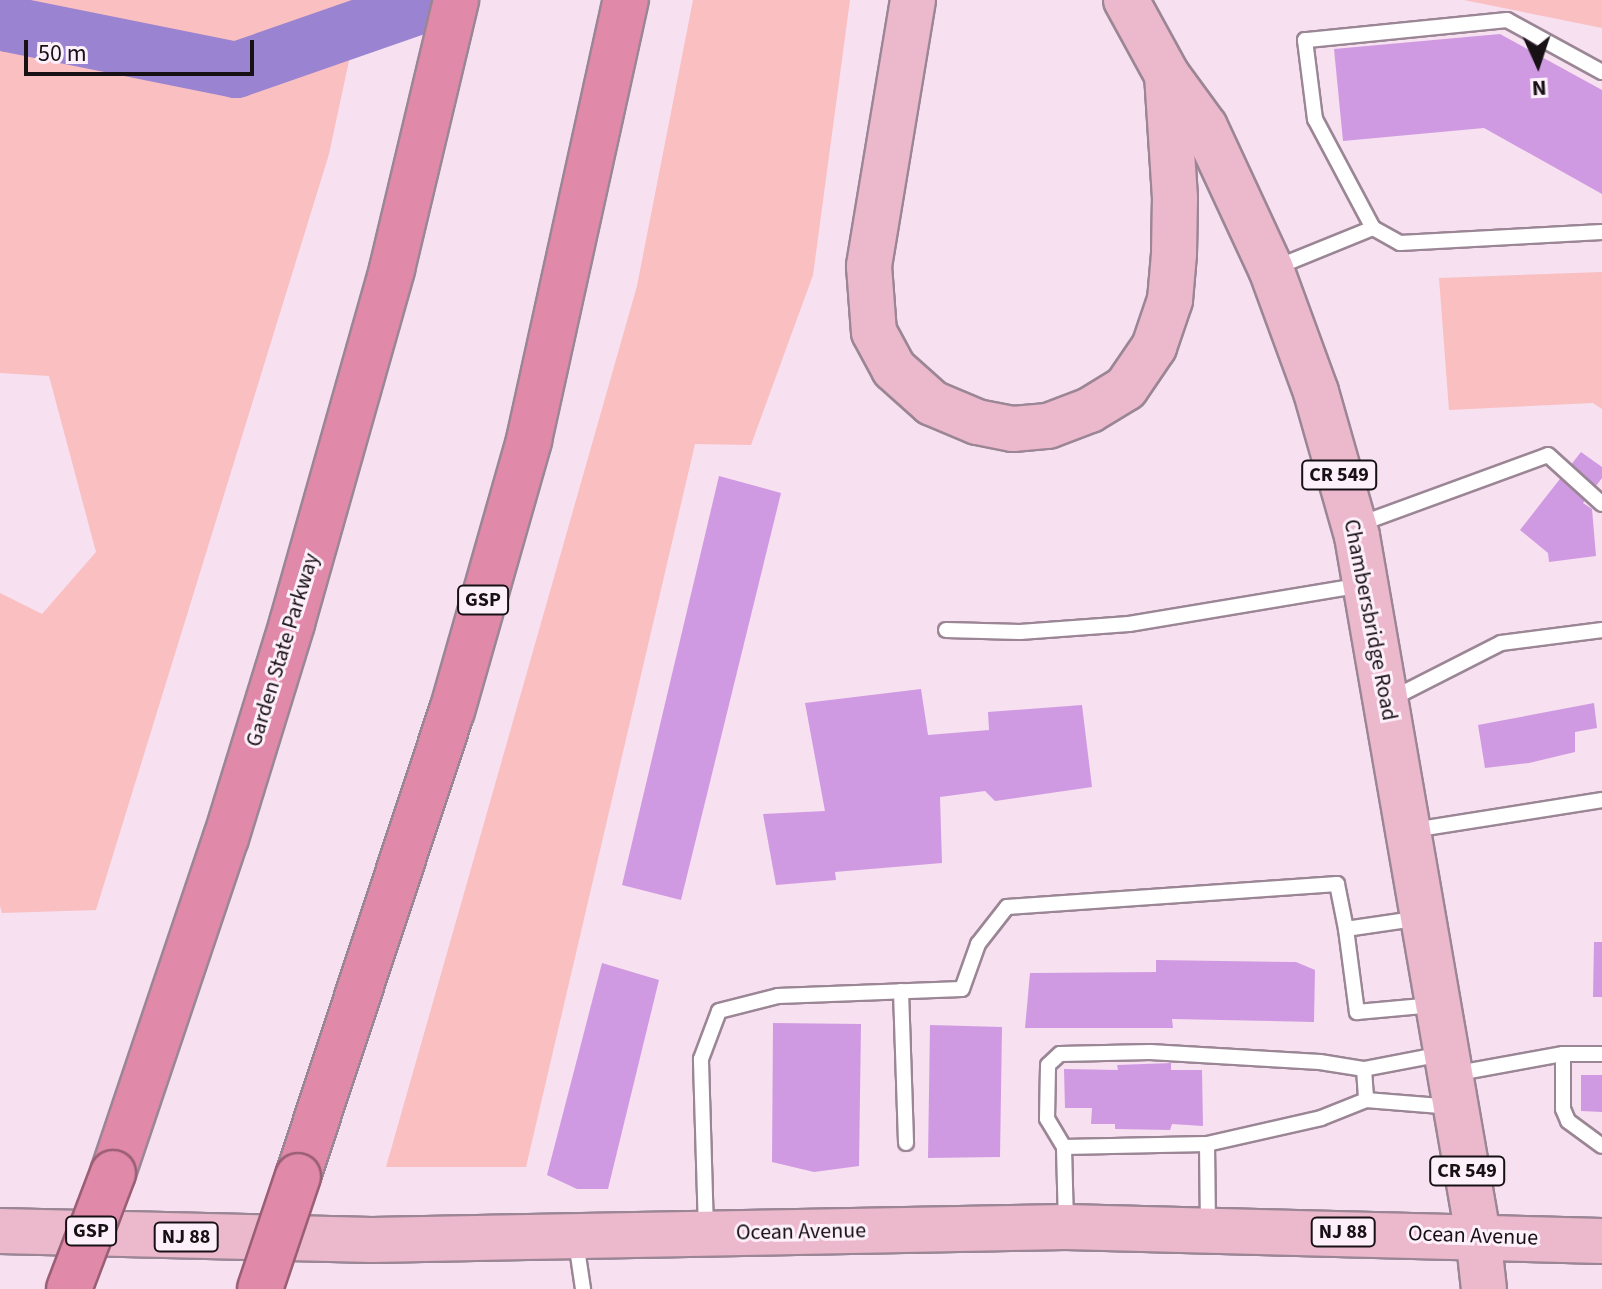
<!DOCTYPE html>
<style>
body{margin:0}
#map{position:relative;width:1602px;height:1289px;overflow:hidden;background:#f7e0f0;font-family:"Source Sans 3",sans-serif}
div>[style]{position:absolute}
.green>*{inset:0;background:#f9bfc1}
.river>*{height:56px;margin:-28px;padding:0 28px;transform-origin:28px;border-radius:28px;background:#9a83d0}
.building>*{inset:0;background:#d09ae2}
.roads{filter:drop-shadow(2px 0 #9b8695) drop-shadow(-2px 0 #9b8695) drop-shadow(0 2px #9b8695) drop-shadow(0 -2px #9b8695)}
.lane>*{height:14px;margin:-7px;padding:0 7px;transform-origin:7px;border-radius:7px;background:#fff}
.primary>*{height:44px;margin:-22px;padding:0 22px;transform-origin:22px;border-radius:22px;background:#ecb8cb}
.highway>*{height:44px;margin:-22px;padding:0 22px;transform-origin:22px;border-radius:22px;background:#e089a9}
.bridges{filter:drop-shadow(2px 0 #9a5f75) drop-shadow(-2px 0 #9a5f75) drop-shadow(0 2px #9a5f75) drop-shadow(0 -2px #9a5f75)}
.highway-bridge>*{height:44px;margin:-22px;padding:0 22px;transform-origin:22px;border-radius:22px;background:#e089a9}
span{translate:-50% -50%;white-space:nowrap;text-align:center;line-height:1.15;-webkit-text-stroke:6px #fef0fa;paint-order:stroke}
.shield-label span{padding:2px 6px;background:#fef0fa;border:2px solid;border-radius:6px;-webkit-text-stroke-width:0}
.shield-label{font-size:20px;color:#171015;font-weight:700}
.street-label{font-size:22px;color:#171015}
.north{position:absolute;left:1498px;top:24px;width:80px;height:80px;-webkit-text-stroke:6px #fef0fa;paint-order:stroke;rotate:177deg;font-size:22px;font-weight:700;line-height:32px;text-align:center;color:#171015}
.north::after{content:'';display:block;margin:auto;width:28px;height:36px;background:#171015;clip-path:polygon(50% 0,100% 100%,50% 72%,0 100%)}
.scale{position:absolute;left:24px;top:40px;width:230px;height:36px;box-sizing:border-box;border:4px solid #171015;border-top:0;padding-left:10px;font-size:24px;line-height:28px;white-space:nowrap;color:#171015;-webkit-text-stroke:6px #fef0fa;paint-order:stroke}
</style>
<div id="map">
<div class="green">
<div style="clip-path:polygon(0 0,362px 0,329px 154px,96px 910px,2px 913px,0 906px,0 593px,42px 614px,96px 552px,49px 376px,0 373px)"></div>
<div style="clip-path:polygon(693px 0,850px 0,813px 275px,751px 445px,695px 444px,526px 1167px,386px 1167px,637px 286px)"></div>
<div style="clip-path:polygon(1464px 0,1602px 0,1602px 28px)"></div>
<div style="clip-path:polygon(1602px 272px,1602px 409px,1593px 403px,1449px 410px,1439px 278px)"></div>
</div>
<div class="river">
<div style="left:0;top:19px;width:9px;rotate:32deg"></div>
<div style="left:8px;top:24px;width:233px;rotate:11.4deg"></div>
<div style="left:236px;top:70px;width:213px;rotate:-19.2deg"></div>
</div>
<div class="building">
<div style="clip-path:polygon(1500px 34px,1602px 90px,1602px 194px,1484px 128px,1343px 141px,1334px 49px)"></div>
<div style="clip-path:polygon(1581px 452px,1602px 467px,1602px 478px,1583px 503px,1592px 509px,1596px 556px,1549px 562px,1548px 553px,1520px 530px)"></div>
<div style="clip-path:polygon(719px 476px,781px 493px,681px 900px,622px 885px)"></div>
<div style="clip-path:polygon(921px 689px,928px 735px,989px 730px,988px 712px,1082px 705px,1092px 787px,995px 801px,985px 791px,940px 797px,942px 863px,835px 872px,836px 880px,776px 885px,763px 814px,825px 811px,805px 703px)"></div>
<div style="clip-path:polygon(1594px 703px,1597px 728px,1575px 732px,1575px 752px,1529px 763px,1485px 768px,1478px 725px)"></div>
<div style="clip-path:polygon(1594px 942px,1602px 942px,1602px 997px,1593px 997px)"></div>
<div style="clip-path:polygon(1156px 960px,1296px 962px,1315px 970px,1314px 1022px,1172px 1019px,1173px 1028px,1025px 1028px,1030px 973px,1156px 972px)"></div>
<div style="clip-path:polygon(602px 963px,659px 980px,608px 1189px,577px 1189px,547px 1175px)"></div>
<div style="clip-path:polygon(773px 1023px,861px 1024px,859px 1166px,814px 1172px,772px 1162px)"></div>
<div style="clip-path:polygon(930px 1025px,1002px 1027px,1000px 1157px,928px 1158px)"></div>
<div style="clip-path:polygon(1171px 1063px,1171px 1070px,1202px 1070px,1203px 1126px,1172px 1124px,1170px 1130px,1115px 1129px,1115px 1124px,1091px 1124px,1092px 1108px,1065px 1108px,1064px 1069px,1118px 1070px,1117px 1065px)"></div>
<div style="clip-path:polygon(1581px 1075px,1602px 1075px,1602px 1112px,1581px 1111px)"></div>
</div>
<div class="roads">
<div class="lane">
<div style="left:1602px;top:72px;width:108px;rotate:-151.3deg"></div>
<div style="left:1507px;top:20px;width:203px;rotate:174.3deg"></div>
<div style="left:1305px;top:40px;width:80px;rotate:82.8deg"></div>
<div style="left:1315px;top:119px;width:123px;rotate:62deg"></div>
<div style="left:1373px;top:228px;width:31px;rotate:29deg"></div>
<div style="left:1400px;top:243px;width:202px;rotate:-3.1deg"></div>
<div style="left:1277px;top:267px;width:104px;rotate:-22.1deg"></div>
<div style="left:1357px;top:525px;width:203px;rotate:-20.1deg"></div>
<div style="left:1548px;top:455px;width:73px;rotate:42.2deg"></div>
<div style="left:946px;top:630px;width:74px;rotate:1.5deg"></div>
<div style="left:1020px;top:632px;width:109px;rotate:-4.2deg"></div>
<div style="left:1129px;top:624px;width:236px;rotate:-9.5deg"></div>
<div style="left:1391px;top:699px;width:123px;rotate:-27deg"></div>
<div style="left:1501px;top:643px;width:102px;rotate:-7.3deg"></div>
<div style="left:1413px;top:830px;width:191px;rotate:-9deg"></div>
<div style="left:1421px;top:918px;width:76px;rotate:171.7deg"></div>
<div style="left:1346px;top:929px;width:84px;rotate:82.5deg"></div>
<div style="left:1357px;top:1012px;width:77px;rotate:-5.2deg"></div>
<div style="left:901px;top:991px;width:152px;rotate:88.1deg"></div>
<div style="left:1602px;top:1054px;width:39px;rotate:180deg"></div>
<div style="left:1563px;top:1054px;width:55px;rotate:90deg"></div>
<div style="left:1563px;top:1109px;width:13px;rotate:67deg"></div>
<div style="left:1568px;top:1121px;width:42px;rotate:36.3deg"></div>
<div style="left:1364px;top:1069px;width:31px;rotate:86deg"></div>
<div style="left:1453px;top:1074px;width:112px;rotate:-10.3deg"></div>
<div style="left:1207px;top:1144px;width:84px;rotate:89.3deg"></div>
<div style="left:1064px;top:1147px;width:143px;rotate:-1.2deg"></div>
<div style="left:1207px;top:1144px;width:117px;rotate:-12.8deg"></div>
<div style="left:1321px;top:1118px;width:48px;rotate:-21.8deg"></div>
<div style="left:1366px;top:1100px;width:87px;rotate:4.6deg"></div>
<div style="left:1066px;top:1224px;width:77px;rotate:-91.5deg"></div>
<div style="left:1064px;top:1147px;width:33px;rotate:-121deg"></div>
<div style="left:1047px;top:1119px;width:54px;rotate:-88.9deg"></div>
<div style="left:1048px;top:1065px;width:16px;rotate:-43deg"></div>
<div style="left:1060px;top:1054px;width:90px;rotate:-1.3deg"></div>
<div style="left:1150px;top:1052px;width:170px;rotate:3.4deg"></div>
<div style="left:1320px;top:1062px;width:45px;rotate:9deg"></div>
<div style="left:1364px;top:1069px;width:79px;rotate:-10.9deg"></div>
<div style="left:706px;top:1230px;width:171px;rotate:-91.7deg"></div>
<div style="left:701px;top:1059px;width:51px;rotate:-69.4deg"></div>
<div style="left:719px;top:1011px;width:61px;rotate:-14.3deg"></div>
<div style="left:778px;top:996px;width:184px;rotate:-2.2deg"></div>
<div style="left:962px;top:989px;width:48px;rotate:-70.4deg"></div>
<div style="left:978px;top:944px;width:47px;rotate:-51.9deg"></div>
<div style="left:1007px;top:907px;width:331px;rotate:-4deg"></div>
<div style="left:1337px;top:884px;width:46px;rotate:78.7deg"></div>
<div style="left:576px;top:1242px;width:48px;rotate:81.5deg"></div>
</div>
<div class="primary">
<div style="left:913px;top:0;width:270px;rotate:99.4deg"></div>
<div style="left:869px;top:266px;width:66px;rotate:85.7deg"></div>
<div style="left:874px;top:332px;width:42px;rotate:61.6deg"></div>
<div style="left:894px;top:369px;width:51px;rotate:41.8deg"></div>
<div style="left:932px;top:403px;width:49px;rotate:22.9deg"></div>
<div style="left:977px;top:422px;width:37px;rotate:11deg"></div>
<div style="left:1013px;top:429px;width:35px;rotate:-5deg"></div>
<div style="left:1048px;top:426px;width:45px;rotate:-20.9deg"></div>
<div style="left:1090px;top:410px;width:42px;rotate:-31.4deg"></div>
<div style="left:1126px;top:388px;width:50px;rotate:-55.7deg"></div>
<div style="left:1154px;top:347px;width:50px;rotate:-71.2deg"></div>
<div style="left:1170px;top:300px;width:46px;rotate:-85deg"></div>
<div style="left:1174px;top:254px;width:56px;rotate:-89deg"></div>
<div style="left:1175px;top:198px;width:123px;rotate:-93.7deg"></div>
<div style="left:1126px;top:0;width:85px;rotate:61.3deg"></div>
<div style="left:1167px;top:75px;width:64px;rotate:53.8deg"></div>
<div style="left:1205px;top:127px;width:157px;rotate:65.1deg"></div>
<div style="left:1271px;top:269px;width:131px;rotate:69.9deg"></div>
<div style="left:1316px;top:392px;width:150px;rotate:74.1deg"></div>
<div style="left:1357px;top:536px;width:709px;rotate:80.18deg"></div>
<div style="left:1478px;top:1235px;width:54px;rotate:83.7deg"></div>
<div style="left:0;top:1231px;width:372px;rotate:1.4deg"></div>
<div style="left:372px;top:1240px;width:694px;rotate:-1.07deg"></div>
<div style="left:1066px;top:1227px;width:536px;rotate:1.5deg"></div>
</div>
<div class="highway">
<div style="left:113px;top:1173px;width:354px;rotate:-71.4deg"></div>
<div style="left:226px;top:838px;width:225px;rotate:-72.9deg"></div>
<div style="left:292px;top:623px;width:368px;rotate:-74.2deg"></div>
<div style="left:392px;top:269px;width:277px;rotate:-76.6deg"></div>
<div style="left:298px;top:1176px;width:490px;rotate:-71.7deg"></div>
<div style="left:452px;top:711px;width:282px;rotate:-74.1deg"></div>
<div style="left:529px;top:440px;width:451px;rotate:-77.6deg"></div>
</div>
</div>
<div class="bridges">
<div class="highway-bridge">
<div style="left:69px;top:1289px;width:124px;rotate:-69.2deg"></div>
<div style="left:260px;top:1289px;width:119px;rotate:-71.4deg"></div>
</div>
</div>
<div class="shield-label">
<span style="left:1339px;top:475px">CR 549</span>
<span style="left:483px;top:600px">GSP</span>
<span style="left:1467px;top:1171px">CR 549</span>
<span style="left:91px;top:1231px">GSP</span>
<span style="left:1343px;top:1232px">NJ 88</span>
<span style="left:186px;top:1237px">NJ 88</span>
</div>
<div class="street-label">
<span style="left:1370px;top:620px;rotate:79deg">Chambersbridge Road</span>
<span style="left:283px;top:650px;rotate:-73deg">Garden State Parkway</span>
<span style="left:801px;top:1232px;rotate:-1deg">Ocean Avenue</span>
<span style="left:1473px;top:1236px;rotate:2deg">Ocean Avenue</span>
</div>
<div class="north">N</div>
<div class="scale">50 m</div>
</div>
